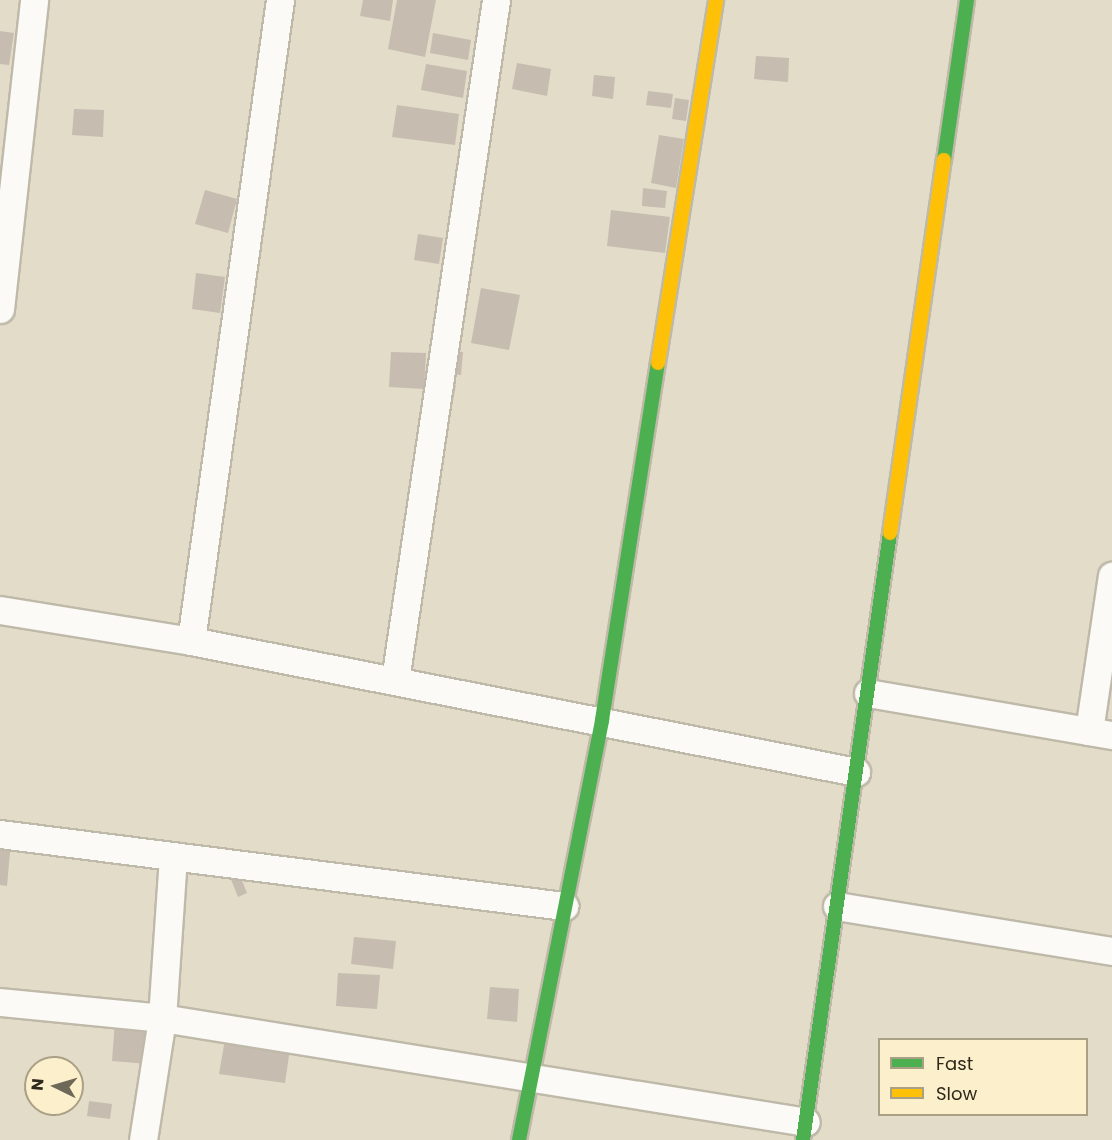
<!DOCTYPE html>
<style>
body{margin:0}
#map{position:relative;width:1112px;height:1140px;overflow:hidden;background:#e3dcc9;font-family:Poppins,sans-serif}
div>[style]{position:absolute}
.building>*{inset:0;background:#c6bcb0}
.roads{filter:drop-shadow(2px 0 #bfb9a9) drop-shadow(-2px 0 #bfb9a9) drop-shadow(0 2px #bfb9a9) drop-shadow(0 -2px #bfb9a9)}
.street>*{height:27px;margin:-13.5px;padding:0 13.5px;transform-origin:13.5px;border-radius:13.5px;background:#fbfaf7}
.fast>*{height:14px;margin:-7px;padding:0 7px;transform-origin:7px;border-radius:7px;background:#4caf50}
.slow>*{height:14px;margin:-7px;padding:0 7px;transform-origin:7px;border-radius:7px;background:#ffc107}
span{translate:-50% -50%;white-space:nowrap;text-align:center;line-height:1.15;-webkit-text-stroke:4.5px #fcefcb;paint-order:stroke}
.legend{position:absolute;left:878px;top:1038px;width:210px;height:78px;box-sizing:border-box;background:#fcefcb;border:2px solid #aaa085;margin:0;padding:8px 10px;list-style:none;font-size:18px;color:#2e291b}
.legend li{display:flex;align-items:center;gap:12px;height:30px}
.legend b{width:30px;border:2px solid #aaa085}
.north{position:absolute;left:24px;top:1056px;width:60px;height:60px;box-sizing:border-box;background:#fcefcb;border:2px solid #aaa085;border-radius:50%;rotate:275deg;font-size:16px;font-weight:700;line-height:24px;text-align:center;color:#2e291b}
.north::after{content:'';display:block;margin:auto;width:21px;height:27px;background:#6d6858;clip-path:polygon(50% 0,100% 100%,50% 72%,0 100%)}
</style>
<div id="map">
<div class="building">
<div style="clip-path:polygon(363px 0,393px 0,390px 21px,360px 16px)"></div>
<div style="clip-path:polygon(397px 0,436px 0,425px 57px,388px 49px)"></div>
<div style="clip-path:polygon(0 31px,14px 33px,9px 65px,0 64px)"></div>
<div style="clip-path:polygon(433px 33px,471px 40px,468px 60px,430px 53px)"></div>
<div style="clip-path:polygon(756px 56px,789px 58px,788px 82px,754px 79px)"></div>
<div style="clip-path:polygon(517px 63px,551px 69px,547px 96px,512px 89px)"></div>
<div style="clip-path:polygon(426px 64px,467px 71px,463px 98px,421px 90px)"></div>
<div style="clip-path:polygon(594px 75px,615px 77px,613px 99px,592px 96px)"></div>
<div style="clip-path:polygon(648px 91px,673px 94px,671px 108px,646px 105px)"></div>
<div style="clip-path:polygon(675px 98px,689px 100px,686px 121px,672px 119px)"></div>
<div style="clip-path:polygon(397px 105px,459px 114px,455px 145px,392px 137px)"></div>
<div style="clip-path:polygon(74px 109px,104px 110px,103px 137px,72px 135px)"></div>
<div style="clip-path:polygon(659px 135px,684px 139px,676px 188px,651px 183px)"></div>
<div style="clip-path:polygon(643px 188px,667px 191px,665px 208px,642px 206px)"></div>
<div style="clip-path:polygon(205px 190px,237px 199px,228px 233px,195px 224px)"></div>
<div style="clip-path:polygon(611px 210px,670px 217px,665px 253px,607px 246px)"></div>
<div style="clip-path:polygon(418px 234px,443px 238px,439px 264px,414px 260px)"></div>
<div style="clip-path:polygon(196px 273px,225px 277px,220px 313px,192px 309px)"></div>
<div style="clip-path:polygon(481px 288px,520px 295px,509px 350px,471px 343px)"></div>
<div style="clip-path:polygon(446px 350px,463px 352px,461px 375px,443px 373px)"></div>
<div style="clip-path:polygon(391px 352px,426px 353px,424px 389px,389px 387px)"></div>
<div style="clip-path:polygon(443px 383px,456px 385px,452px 406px,440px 404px)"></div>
<div style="clip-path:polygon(0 840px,11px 841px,7px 886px,0 885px)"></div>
<div style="clip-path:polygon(239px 873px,247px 893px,238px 897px,230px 877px)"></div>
<div style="clip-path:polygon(354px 937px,396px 941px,393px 969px,351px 964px)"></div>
<div style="clip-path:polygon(338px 973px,380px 975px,377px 1009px,336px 1006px)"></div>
<div style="clip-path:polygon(490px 987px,519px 989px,517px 1022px,487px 1019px)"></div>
<div style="clip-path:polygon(115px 1021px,151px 1024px,148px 1064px,112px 1061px)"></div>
<div style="clip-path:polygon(225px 1039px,290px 1049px,285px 1083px,219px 1074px)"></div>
<div style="clip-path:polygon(89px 1101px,112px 1104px,110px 1119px,87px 1116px)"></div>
</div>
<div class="roads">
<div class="street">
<div style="left:0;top:309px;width:311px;rotate:-83.7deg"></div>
<div style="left:0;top:610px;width:193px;rotate:9.2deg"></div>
<div style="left:191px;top:641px;width:678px;rotate:11.14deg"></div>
<div style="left:191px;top:641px;width:647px;rotate:-82.1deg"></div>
<div style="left:395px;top:680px;width:687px;rotate:-81.55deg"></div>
<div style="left:868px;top:693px;width:248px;rotate:9.8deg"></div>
<div style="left:1089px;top:731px;width:157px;rotate:-81.6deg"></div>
<div style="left:0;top:834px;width:569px;rotate:7.28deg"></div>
<div style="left:837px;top:906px;width:279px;rotate:9.3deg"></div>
<div style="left:0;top:1002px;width:163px;rotate:5.6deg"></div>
<div style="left:162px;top:1018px;width:652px;rotate:9.17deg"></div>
<div style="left:143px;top:1140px;width:123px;rotate:-81.1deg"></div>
<div style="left:162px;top:1018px;width:162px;rotate:-86.1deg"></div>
</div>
<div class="fast">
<div style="left:944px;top:160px;width:162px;rotate:-81.8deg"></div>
<div style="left:519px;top:1140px;width:428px;rotate:-78.8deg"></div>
<div style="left:602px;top:720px;width:361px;rotate:-81.1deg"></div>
<div style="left:803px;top:1140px;width:613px;rotate:-81.84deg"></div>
</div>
<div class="slow">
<div style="left:658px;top:363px;width:368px;rotate:-80.9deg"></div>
<div style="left:890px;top:533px;width:377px;rotate:-81.8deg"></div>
</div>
</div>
<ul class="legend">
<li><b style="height:8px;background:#4caf50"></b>Fast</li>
<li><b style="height:8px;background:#ffc107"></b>Slow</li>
</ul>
<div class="north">N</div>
</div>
